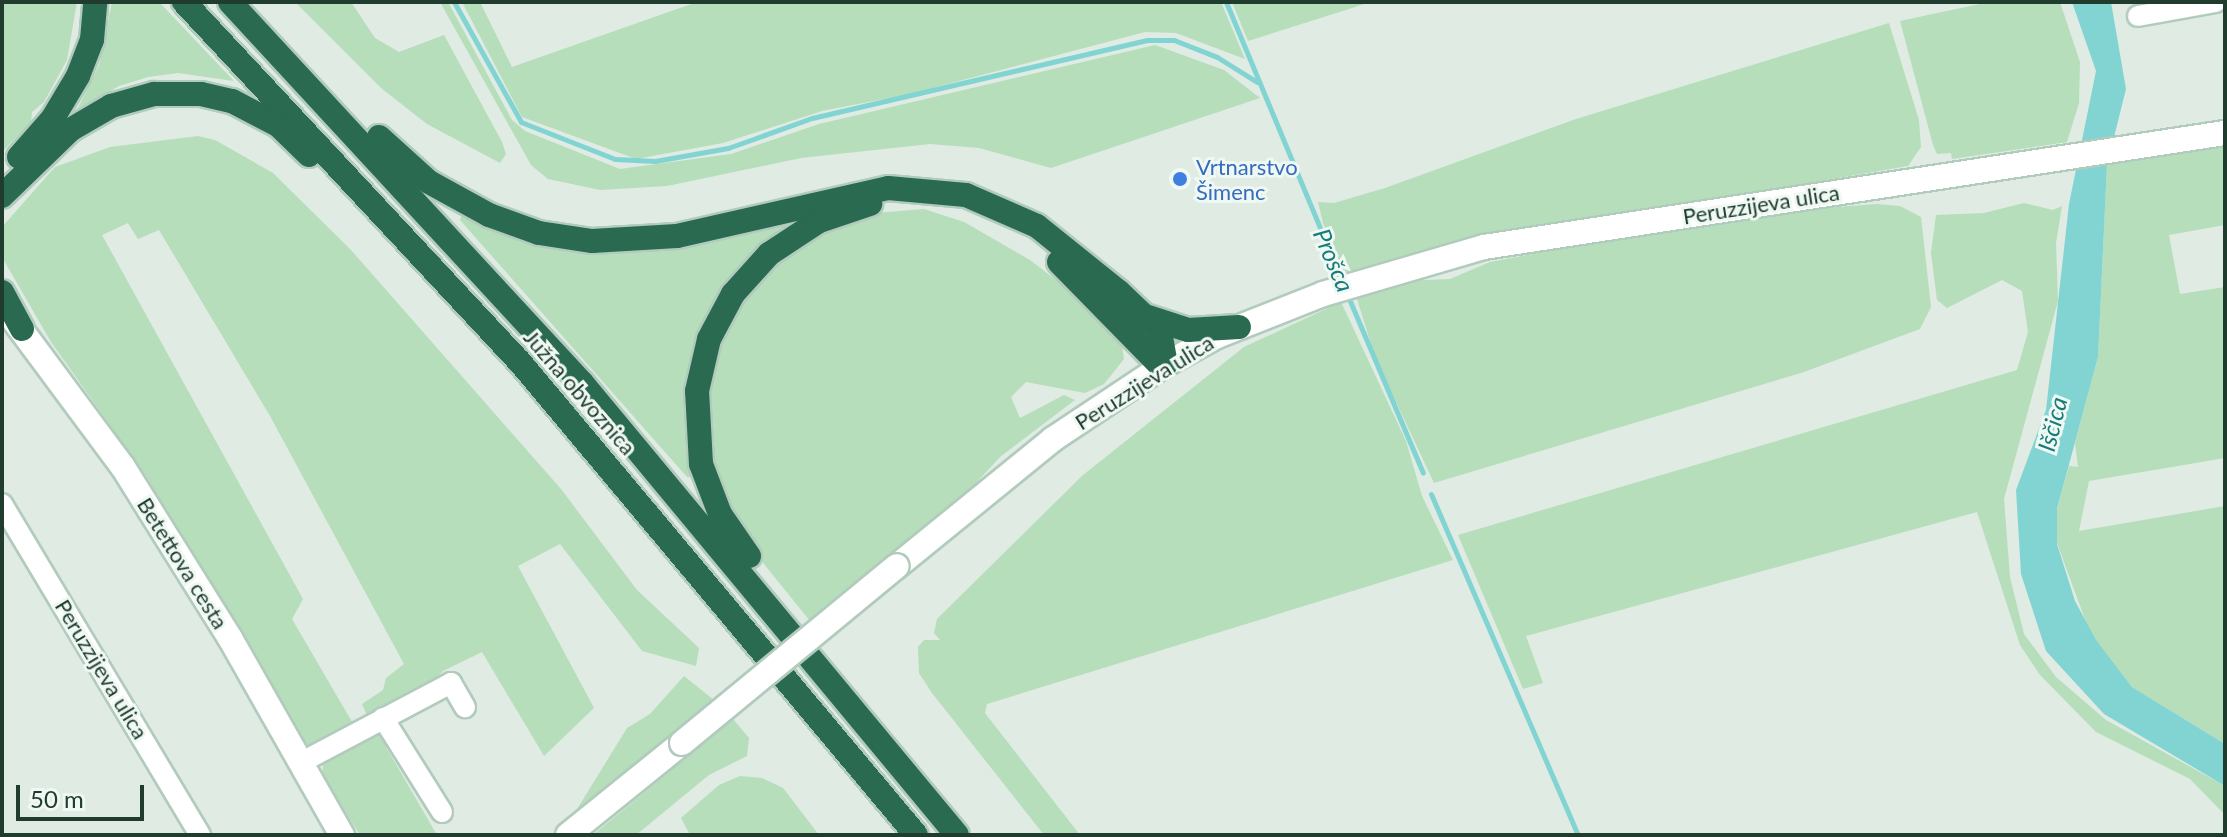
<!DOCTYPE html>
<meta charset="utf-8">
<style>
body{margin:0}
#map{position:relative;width:2227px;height:837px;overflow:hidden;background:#dfebe3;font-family:Lato,sans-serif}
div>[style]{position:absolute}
.green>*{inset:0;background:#b6deba}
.water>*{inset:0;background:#82d4d3}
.stream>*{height:5px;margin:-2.5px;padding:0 2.5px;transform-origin:2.5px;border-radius:2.5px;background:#82d4d3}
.roads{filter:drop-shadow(2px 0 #b1cbbd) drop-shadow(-2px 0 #b1cbbd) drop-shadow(0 2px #b1cbbd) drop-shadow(0 -2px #b1cbbd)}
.minor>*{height:20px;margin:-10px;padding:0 10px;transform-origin:10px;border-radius:10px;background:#fff}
.tertiary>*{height:24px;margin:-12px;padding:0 12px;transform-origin:12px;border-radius:12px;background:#fff}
.secondary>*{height:24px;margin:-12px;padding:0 12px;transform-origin:12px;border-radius:12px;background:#fff}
.motorway>*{height:24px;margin:-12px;padding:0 12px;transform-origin:12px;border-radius:12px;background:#296a51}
.bridges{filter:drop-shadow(2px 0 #b1cbbd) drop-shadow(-2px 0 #b1cbbd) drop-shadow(0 2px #b1cbbd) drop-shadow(0 -2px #b1cbbd)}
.secondary-bridge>*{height:24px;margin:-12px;padding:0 12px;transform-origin:12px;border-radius:12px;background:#fff}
.dots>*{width:22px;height:22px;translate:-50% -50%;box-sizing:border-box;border:4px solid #eff8f2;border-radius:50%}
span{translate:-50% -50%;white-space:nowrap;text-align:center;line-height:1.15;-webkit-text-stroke:6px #eff8f2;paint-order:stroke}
.shop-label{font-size:22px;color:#366cbe}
.left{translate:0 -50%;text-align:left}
.street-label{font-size:22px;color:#1f3c2f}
.water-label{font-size:24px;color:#167b7a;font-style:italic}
.frame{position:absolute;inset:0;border:4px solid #1f3c2f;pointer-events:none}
.scale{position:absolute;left:16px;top:785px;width:128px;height:36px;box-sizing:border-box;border:4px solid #1f3c2f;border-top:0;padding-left:10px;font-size:24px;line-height:28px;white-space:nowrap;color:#1f3c2f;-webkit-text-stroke:6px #eff8f2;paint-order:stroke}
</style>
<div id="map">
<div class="green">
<div style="clip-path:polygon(2px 2px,77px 2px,67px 60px,44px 102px,32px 112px,31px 122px,2px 152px)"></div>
<div style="clip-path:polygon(112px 2px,159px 2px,234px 81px,178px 73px,148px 77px,119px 86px,76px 112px,99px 65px)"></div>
<div style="clip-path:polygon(295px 2px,351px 2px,375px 38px,399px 52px,444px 35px,502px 142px,506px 154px,500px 163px,427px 124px,381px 88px)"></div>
<div style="clip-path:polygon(440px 2px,448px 2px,512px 120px,525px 131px,620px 169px,731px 154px,819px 124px,1155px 45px,1224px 70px,1260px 98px,1051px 168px,979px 148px,930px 144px,801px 158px,667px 186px,600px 190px,548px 179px,531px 165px)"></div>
<div style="clip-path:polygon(462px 2px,480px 2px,512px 67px,697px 2px,1221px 2px,1245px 59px,1176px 33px,1145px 32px,910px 94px,822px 111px,723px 143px,636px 159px,522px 117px)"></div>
<div style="clip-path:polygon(1232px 2px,1371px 2px,1248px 41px)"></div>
<div style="clip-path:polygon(1989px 2px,2060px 2px,2080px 62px,2079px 103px,2067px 142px,1952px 159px,1951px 153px,1937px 154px,1933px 145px,1900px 21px)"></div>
<div style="clip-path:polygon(1889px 23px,1919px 120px,1921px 147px,1908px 166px,1434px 247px,1345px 276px,1323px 223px,1318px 202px,1334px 203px,1385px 188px,1576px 119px)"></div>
<div style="clip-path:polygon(198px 136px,215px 140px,273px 173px,351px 250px,561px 489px,637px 590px,699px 648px,696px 666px,642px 651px,560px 544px,518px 566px,594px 708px,544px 756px,482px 652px,443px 671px,424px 693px,369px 720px,362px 704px,383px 690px,386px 678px,404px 664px,270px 416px,159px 230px,138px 239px,128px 223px,102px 235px,303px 599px,292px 619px,355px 727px,310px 750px,303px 745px,146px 476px,51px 342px,2px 257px,2px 227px,55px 167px,110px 147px)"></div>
<div style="clip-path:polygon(2225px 146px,2225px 225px,2169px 235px,2180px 294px,2225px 287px,2225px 458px,2089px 481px,2079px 531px,2225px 506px,2225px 744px,2132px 687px,2090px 633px,2057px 543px,2057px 510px,2069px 466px,2078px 467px,2075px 443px,2098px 357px,2107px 165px)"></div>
<div style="clip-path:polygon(2024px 203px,2053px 210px,2062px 206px,2056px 243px,2058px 301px,2004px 499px,2010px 577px,2024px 634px,2056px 677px,2106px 720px,2225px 786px,2225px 815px,2190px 779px,2096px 732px,2040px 675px,2020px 645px,1977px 512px,1526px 636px,1543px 683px,1523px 689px,1458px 535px,2017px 370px,2028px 332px,2022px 291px,2002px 280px,1947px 308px,1937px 300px,1931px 253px,1936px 215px,1984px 213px)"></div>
<div style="clip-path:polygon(1877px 204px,1900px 206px,1921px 217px,1931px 307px,1920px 329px,1804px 372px,1434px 483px,1375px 357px,1357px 299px,1400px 281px,1450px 279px,1490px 262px,1580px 245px,1813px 209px)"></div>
<div style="clip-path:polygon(924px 209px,964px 222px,1030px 260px,1096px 311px,1121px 340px,1124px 359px,1104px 384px,1085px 393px,1026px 382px,1011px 397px,1020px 418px,1064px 395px,1075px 400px,1000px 457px,951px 510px,810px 621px,751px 548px,722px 499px,707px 443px,707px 374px,739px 298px,797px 241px,862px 214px)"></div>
<div style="clip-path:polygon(463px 213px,526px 237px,804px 214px,726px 294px,695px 478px,687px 477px,460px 220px)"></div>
<div style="clip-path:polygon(1341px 302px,1406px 441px,1422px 496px,1453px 560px,987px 704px,985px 713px,1080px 835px,1044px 835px,932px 693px,919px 673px,918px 647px,924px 640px,940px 640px,934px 633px,937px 619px,1083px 475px,1244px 347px)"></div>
<div style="clip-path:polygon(684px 676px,714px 700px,574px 814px,627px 728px,650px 714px)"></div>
<div style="clip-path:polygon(733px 719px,749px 738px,747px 756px,709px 775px,636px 835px,593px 835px)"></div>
<div style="clip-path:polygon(379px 728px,393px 740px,386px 747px,437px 835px,360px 835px,322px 775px,324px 758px)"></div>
<div style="clip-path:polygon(740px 776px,762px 778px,783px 788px,819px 835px,690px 835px,681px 818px,719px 785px)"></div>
</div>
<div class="water">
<div style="clip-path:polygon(2072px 2px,2111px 2px,2126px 89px,2107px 165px,2098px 357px,2057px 509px,2057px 544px,2075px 601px,2096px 640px,2132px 687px,2225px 744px,2225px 786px,2104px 714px,2046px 651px,2021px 574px,2016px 490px,2046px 410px,2069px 204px,2096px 71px)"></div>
</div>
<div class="stream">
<div style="left:454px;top:2px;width:137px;rotate:60.8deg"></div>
<div style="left:521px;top:122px;width:101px;rotate:21.5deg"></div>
<div style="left:615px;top:159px;width:40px;rotate:2.9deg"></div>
<div style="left:655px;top:161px;width:74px;rotate:-10.1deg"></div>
<div style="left:728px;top:148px;width:89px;rotate:-19.7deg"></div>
<div style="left:812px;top:118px;width:344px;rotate:-13.1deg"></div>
<div style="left:1147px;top:40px;width:27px"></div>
<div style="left:1174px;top:40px;width:46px;rotate:21.6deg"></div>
<div style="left:1217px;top:57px;width:47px;rotate:32deg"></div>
<div style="left:1226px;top:2px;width:302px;rotate:67.4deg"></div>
<div style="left:1347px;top:294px;width:194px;rotate:67deg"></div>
<div style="left:1431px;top:494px;width:371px;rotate:66.7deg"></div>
</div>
<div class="roads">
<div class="minor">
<div style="left:2138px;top:16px;width:79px;rotate:-10.2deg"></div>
<div style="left:2px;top:504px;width:386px;rotate:59.1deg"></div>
<div style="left:383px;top:718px;width:111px;rotate:57.9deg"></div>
<div style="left:300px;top:763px;width:171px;rotate:-27.9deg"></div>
<div style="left:451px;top:683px;width:28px;rotate:60deg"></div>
</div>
<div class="tertiary">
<div style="left:10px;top:315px;width:189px;rotate:53.4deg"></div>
<div style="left:123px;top:467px;width:202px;rotate:58deg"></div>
<div style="left:230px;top:638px;width:227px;rotate:60.4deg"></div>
<div style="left:1166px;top:364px;width:58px;rotate:-28.8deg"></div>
<div style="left:1217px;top:336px;width:114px;rotate:-21.6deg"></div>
<div style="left:1323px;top:294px;width:168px;rotate:-16.3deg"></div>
<div style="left:1484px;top:247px;width:750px;rotate:-8.75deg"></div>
</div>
<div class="secondary">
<div style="left:897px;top:566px;width:201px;rotate:-39.1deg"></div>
<div style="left:1053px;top:439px;width:136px;rotate:-33.6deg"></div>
<div style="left:568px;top:835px;width:146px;rotate:-38.9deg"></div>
</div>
<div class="motorway">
<div style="left:184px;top:2px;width:491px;rotate:47deg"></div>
<div style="left:519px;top:361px;width:618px;rotate:50.05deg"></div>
<div style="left:230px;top:2px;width:519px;rotate:47.27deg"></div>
<div style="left:582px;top:383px;width:587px;rotate:50.32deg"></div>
<div style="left:379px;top:137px;width:67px;rotate:42deg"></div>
<div style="left:429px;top:182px;width:68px;rotate:28.8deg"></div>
<div style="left:489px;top:215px;width:53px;rotate:19.8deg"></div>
<div style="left:539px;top:233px;width:54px;rotate:8.6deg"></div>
<div style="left:592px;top:241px;width:85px;rotate:-3.4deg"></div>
<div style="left:677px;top:236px;width:216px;rotate:-12.8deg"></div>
<div style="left:888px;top:188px;width:78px;rotate:5.1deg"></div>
<div style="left:966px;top:195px;width:77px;rotate:23.6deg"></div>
<div style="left:1037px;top:226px;width:105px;rotate:38.8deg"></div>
<div style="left:1119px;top:292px;width:57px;rotate:43.6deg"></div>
<div style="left:1160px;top:331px;width:34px;rotate:80deg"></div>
<div style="left:19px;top:157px;width:52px;rotate:-48.9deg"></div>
<div style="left:53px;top:118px;width:49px;rotate:-59.2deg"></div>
<div style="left:78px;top:76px;width:39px;rotate:-69deg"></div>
<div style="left:92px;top:40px;width:38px;rotate:-85deg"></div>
<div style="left:2px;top:196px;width:95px;rotate:-44.1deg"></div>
<div style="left:70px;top:130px;width:48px;rotate:-30.3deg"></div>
<div style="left:111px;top:106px;width:45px;rotate:-15.6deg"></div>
<div style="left:154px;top:94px;width:47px"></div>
<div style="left:201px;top:94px;width:32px;rotate:13deg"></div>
<div style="left:232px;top:101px;width:52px;rotate:27.6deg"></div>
<div style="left:278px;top:125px;width:43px;rotate:44.1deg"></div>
<div style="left:1059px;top:262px;width:147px;rotate:45.6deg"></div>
<div style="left:2px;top:292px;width:42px;rotate:61.6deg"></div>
<div style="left:1148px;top:317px;width:42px;rotate:18deg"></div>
<div style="left:1188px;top:330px;width:51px;rotate:-3.4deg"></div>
<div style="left:749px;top:556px;width:51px;rotate:-124.6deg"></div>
<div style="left:720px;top:514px;width:53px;rotate:-110.8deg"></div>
<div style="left:701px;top:464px;width:73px;rotate:-93.1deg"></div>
<div style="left:697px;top:391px;width:53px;rotate:-77deg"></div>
<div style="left:709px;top:339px;width:51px;rotate:-61.9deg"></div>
<div style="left:733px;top:294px;width:54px;rotate:-48deg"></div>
<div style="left:769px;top:254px;width:60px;rotate:-33.4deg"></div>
<div style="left:819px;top:221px;width:54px;rotate:-18.4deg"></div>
</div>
</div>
<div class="bridges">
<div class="secondary-bridge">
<div style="left:682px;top:743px;width:278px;rotate:-39.5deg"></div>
</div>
</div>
<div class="dots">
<div style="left:1180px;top:179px;background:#3f7fe0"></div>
</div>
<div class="shop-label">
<span class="left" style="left:1196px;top:179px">Vrtnarstvo<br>Šimenc</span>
</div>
<div class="street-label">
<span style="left:1761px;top:204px;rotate:-9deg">Peruzzijeva ulica</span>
<span style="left:1144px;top:382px;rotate:-32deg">Peruzzijeva ulica</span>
<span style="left:580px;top:392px;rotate:49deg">Južna obvoznica</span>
<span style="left:183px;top:563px;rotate:58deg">Betettova cesta</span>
<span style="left:102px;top:669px;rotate:59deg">Peruzzijeva ulica</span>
</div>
<div class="water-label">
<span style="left:1334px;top:260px;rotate:67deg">Prošca</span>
<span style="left:2052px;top:424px;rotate:-76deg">Iščica</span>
</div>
<div class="frame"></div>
<div class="scale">50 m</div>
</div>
